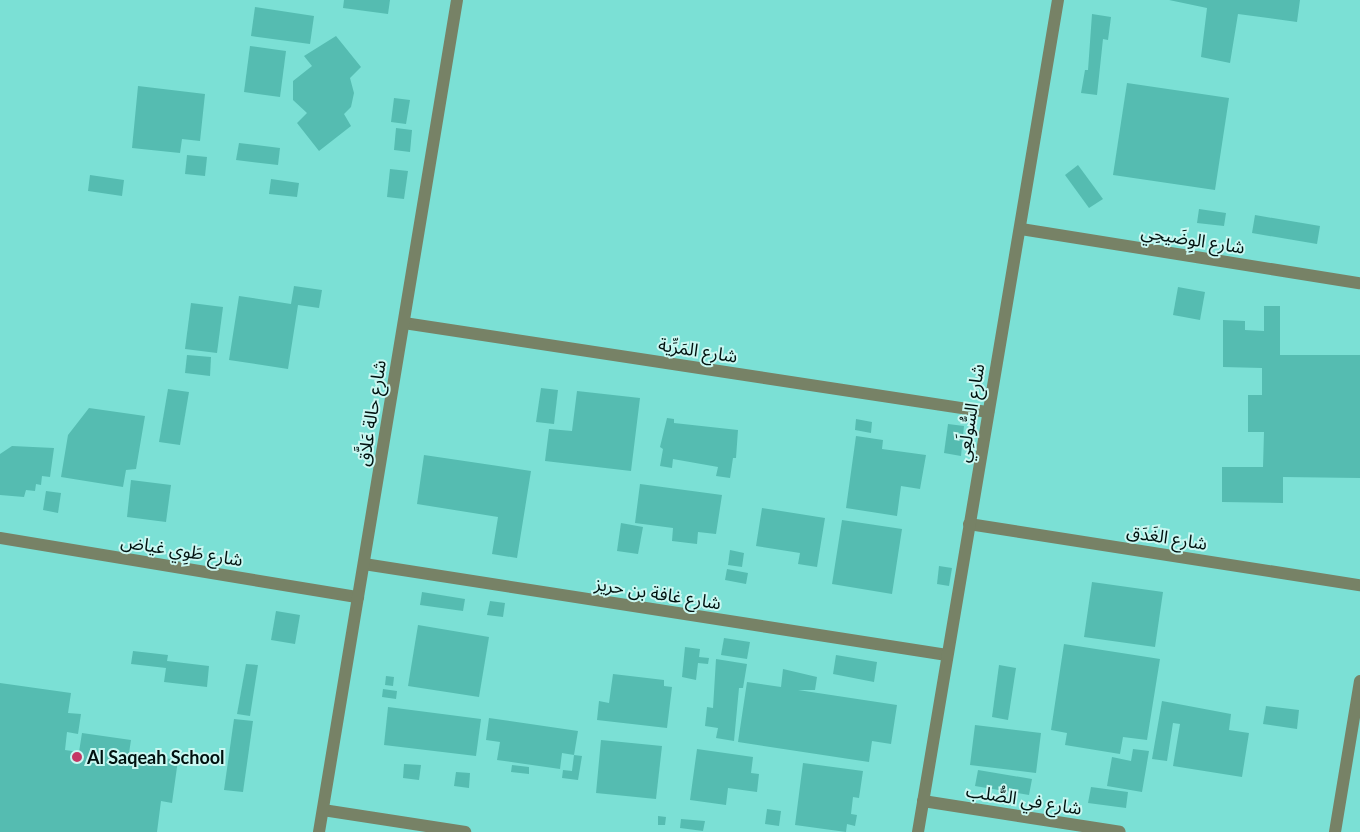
<!DOCTYPE html>
<meta charset="utf-8">
<style>
body{margin:0}
#map{position:relative;width:1360px;height:832px;overflow:hidden;background:#7be0d5;font-family:Lato,"Noto Sans Arabic",sans-serif}
div>[style]{position:absolute}
.building>*{inset:0;background:#55bcb1}
.minor>*{height:12px;margin:-6px;padding:0 6px;transform-origin:6px;border-radius:6px;background:#778266}
.dots>*{width:14px;height:14px;translate:-50% -50%;box-sizing:border-box;border:2px solid #c9f7f1;border-radius:50%}
span{translate:-50% -50%;white-space:nowrap;text-align:center;line-height:1.15;-webkit-text-stroke:4px #c9f7f1;paint-order:stroke}
.street-label{font-size:18px;color:#00110f}
.poi-label{font-size:18px;color:#00110f;font-weight:700}
.left{translate:0 -50%;text-align:left}
</style>
<div id="map">
<div class="building">
<div style="clip-path:polygon(344px 0,390px 0,388px 14px,343px 8px)"></div>
<div style="clip-path:polygon(1169px 0,1300px 0,1297px 22px,1238px 14px,1230px 63px,1201px 57px,1207px 8px)"></div>
<div style="clip-path:polygon(255px 7px,314px 16px,310px 44px,251px 36px)"></div>
<div style="clip-path:polygon(1092px 14px,1111px 17px,1108px 40px,1103px 39px,1097px 95px,1081px 93px,1085px 70px,1088px 70px)"></div>
<div style="clip-path:polygon(336px 36px,361px 67px,350px 78px,354px 93px,351px 107px,344px 114px,351px 126px,319px 151px,297px 123px,307px 113px,293px 100px,293px 81px,312px 66px,304px 56px)"></div>
<div style="clip-path:polygon(250px 46px,286px 51px,280px 97px,244px 92px)"></div>
<div style="clip-path:polygon(1127px 83px,1229px 98px,1215px 190px,1113px 175px)"></div>
<div style="clip-path:polygon(138px 86px,205px 94px,200px 141px,182px 139px,180px 153px,132px 148px)"></div>
<div style="clip-path:polygon(394px 98px,410px 100px,406px 124px,391px 122px)"></div>
<div style="clip-path:polygon(396px 128px,412px 130px,410px 152px,394px 150px)"></div>
<div style="clip-path:polygon(239px 143px,280px 148px,278px 165px,236px 160px)"></div>
<div style="clip-path:polygon(187px 155px,207px 157px,205px 176px,185px 174px)"></div>
<div style="clip-path:polygon(1078px 165px,1103px 199px,1089px 208px,1065px 175px)"></div>
<div style="clip-path:polygon(390px 169px,408px 171px,404px 199px,387px 197px)"></div>
<div style="clip-path:polygon(90px 175px,124px 180px,122px 196px,88px 191px)"></div>
<div style="clip-path:polygon(271px 179px,299px 183px,297px 197px,269px 194px)"></div>
<div style="clip-path:polygon(1199px 209px,1226px 213px,1224px 226px,1197px 223px)"></div>
<div style="clip-path:polygon(1255px 215px,1320px 226px,1317px 244px,1252px 233px)"></div>
<div style="clip-path:polygon(294px 286px,322px 290px,319px 308px,298px 305px,288px 369px,229px 360px,239px 296px,291px 304px)"></div>
<div style="clip-path:polygon(1178px 287px,1205px 292px,1200px 320px,1173px 315px)"></div>
<div style="clip-path:polygon(191px 303px,223px 307px,217px 353px,185px 349px)"></div>
<div style="clip-path:polygon(1264px 306px,1280px 306px,1280px 355px,1360px 355px,1360px 478px,1283px 477px,1283px 503px,1222px 502px,1222px 467px,1263px 467px,1264px 432px,1248px 432px,1248px 395px,1262px 395px,1262px 368px,1223px 367px,1223px 320px,1245px 321px,1245px 330px,1264px 331px)"></div>
<div style="clip-path:polygon(187px 355px,211px 357px,210px 376px,185px 373px)"></div>
<div style="clip-path:polygon(541px 388px,558px 390px,554px 424px,536px 422px)"></div>
<div style="clip-path:polygon(168px 389px,189px 392px,180px 445px,159px 442px)"></div>
<div style="clip-path:polygon(577px 391px,640px 398px,631px 471px,545px 461px,549px 429px,572px 431px)"></div>
<div style="clip-path:polygon(89px 408px,145px 416px,136px 469px,126px 470px,123px 487px,61px 477px,68px 435px)"></div>
<div style="clip-path:polygon(667px 418px,674px 419px,674px 423px,738px 430px,736px 458px,733px 458px,730px 478px,716px 476px,718px 467px,673px 459px,672px 468px,660px 466px,663px 449px,660px 447px)"></div>
<div style="clip-path:polygon(856px 419px,872px 422px,871px 433px,855px 430px)"></div>
<div style="clip-path:polygon(948px 424px,964px 426px,961px 456px,944px 453px)"></div>
<div style="clip-path:polygon(856px 436px,883px 440px,882px 449px,926px 455px,920px 489px,901px 486px,897px 516px,846px 508px)"></div>
<div style="clip-path:polygon(12px 446px,54px 448px,50px 477px,42px 476px,41px 485px,36px 484px,35px 491px,26px 490px,24px 497px,0 495px,0 454px)"></div>
<div style="clip-path:polygon(424px 455px,531px 471px,517px 558px,492px 554px,498px 517px,417px 504px)"></div>
<div style="clip-path:polygon(131px 480px,171px 485px,166px 522px,127px 517px)"></div>
<div style="clip-path:polygon(640px 484px,722px 495px,716px 534px,698px 532px,697px 544px,672px 541px,673px 528px,635px 523px)"></div>
<div style="clip-path:polygon(46px 491px,61px 493px,58px 513px,43px 510px)"></div>
<div style="clip-path:polygon(762px 508px,825px 518px,817px 567px,798px 564px,800px 553px,756px 546px)"></div>
<div style="clip-path:polygon(842px 520px,902px 529px,892px 594px,832px 584px)"></div>
<div style="clip-path:polygon(621px 523px,643px 527px,638px 554px,617px 551px)"></div>
<div style="clip-path:polygon(730px 550px,744px 553px,742px 567px,728px 565px)"></div>
<div style="clip-path:polygon(939px 566px,952px 568px,949px 586px,937px 584px)"></div>
<div style="clip-path:polygon(727px 569px,748px 573px,746px 584px,725px 580px)"></div>
<div style="clip-path:polygon(1092px 582px,1163px 592px,1155px 647px,1084px 637px)"></div>
<div style="clip-path:polygon(422px 592px,465px 599px,463px 611px,420px 605px)"></div>
<div style="clip-path:polygon(490px 601px,505px 603px,503px 617px,487px 615px)"></div>
<div style="clip-path:polygon(276px 611px,300px 615px,295px 644px,271px 640px)"></div>
<div style="clip-path:polygon(418px 625px,489px 637px,479px 697px,408px 686px)"></div>
<div style="clip-path:polygon(724px 638px,750px 642px,747px 659px,721px 655px)"></div>
<div style="clip-path:polygon(1064px 644px,1160px 659px,1147px 740px,1123px 737px,1120px 754px,1065px 745px,1067px 733px,1051px 730px)"></div>
<div style="clip-path:polygon(685px 647px,700px 649px,699px 657px,709px 658px,708px 664px,698px 663px,696px 680px,682px 677px)"></div>
<div style="clip-path:polygon(133px 651px,168px 655px,167px 661px,209px 666px,207px 687px,164px 682px,166px 668px,131px 664px)"></div>
<div style="clip-path:polygon(836px 655px,877px 662px,874px 682px,833px 674px)"></div>
<div style="clip-path:polygon(716px 659px,747px 664px,743px 688px,739px 688px,734px 741px,716px 738px,718px 728px,705px 726px,707px 707px,713px 708px)"></div>
<div style="clip-path:polygon(246px 664px,258px 665px,250px 716px,237px 714px)"></div>
<div style="clip-path:polygon(999px 665px,1016px 668px,1008px 720px,992px 717px)"></div>
<div style="clip-path:polygon(783px 669px,817px 677px,815px 690px,798px 690px,897px 705px,891px 744px,872px 741px,869px 762px,738px 742px,747px 682px,781px 687px)"></div>
<div style="clip-path:polygon(613px 674px,664px 680px,664px 686px,672px 687px,667px 728px,597px 720px,599px 701px,609px 703px)"></div>
<div style="clip-path:polygon(386px 676px,394px 677px,393px 686px,385px 685px)"></div>
<div style="clip-path:polygon(0 683px,71px 693px,68px 713px,81px 714px,78px 734px,67px 732px,65px 750px,79px 752px,82px 733px,131px 740px,129px 753px,178px 760px,172px 803px,161px 801px,157px 832px,0 832px)"></div>
<div style="clip-path:polygon(383px 689px,397px 691px,396px 699px,382px 697px)"></div>
<div style="clip-path:polygon(1162px 701px,1231px 714px,1229px 730px,1249px 733px,1242px 777px,1173px 766px,1180px 724px,1173px 723px,1167px 761px,1152px 759px)"></div>
<div style="clip-path:polygon(1266px 706px,1299px 710px,1297px 729px,1263px 724px)"></div>
<div style="clip-path:polygon(388px 707px,481px 719px,476px 756px,384px 745px)"></div>
<div style="clip-path:polygon(489px 718px,578px 731px,574px 755px,562px 753px,560px 769px,497px 760px,500px 742px,486px 740px)"></div>
<div style="clip-path:polygon(234px 719px,253px 721px,243px 792px,224px 790px)"></div>
<div style="clip-path:polygon(975px 725px,1041px 733px,1036px 773px,970px 765px)"></div>
<div style="clip-path:polygon(601px 740px,662px 746px,656px 799px,596px 793px)"></div>
<div style="clip-path:polygon(697px 749px,753px 757px,751px 773px,759px 774px,757px 792px,728px 788px,726px 805px,690px 800px)"></div>
<div style="clip-path:polygon(1133px 749px,1149px 751px,1142px 792px,1107px 786px,1112px 757px,1131px 761px)"></div>
<div style="clip-path:polygon(574px 755px,582px 756px,578px 780px,562px 778px,563px 770px,572px 771px)"></div>
<div style="clip-path:polygon(803px 763px,863px 771px,859px 798px,853px 797px,851px 814px,857px 815px,855px 826px,847px 824px,846px 832px,795px 825px)"></div>
<div style="clip-path:polygon(404px 764px,421px 765px,419px 780px,403px 778px)"></div>
<div style="clip-path:polygon(512px 765px,529px 767px,529px 774px,511px 772px)"></div>
<div style="clip-path:polygon(978px 770px,1032px 779px,1029px 795px,975px 786px)"></div>
<div style="clip-path:polygon(456px 772px,470px 773px,469px 788px,454px 786px)"></div>
<div style="clip-path:polygon(1091px 787px,1128px 792px,1126px 808px,1088px 803px)"></div>
<div style="clip-path:polygon(767px 809px,781px 811px,779px 826px,765px 824px)"></div>
<div style="clip-path:polygon(658px 816px,666px 817px,665px 825px,658px 825px)"></div>
<div style="clip-path:polygon(681px 819px,705px 821px,703px 831px,680px 828px)"></div>
</div>
<div class="minor">
<div style="left:1021px;top:229px;width:343px;rotate:9.1deg"></div>
<div style="left:404px;top:323px;width:591px;rotate:8.67deg"></div>
<div style="left:969px;top:524px;width:396px;rotate:8.9deg"></div>
<div style="left:0;top:538px;width:363px;rotate:9.4deg"></div>
<div style="left:364px;top:564px;width:590px;rotate:8.87deg"></div>
<div style="left:923px;top:801px;width:199px;rotate:8.9deg"></div>
<div style="left:323px;top:810px;width:144px;rotate:8.8deg"></div>
<div style="left:319px;top:832px;width:843px;rotate:-80.58deg"></div>
<div style="left:918px;top:832px;width:844px;rotate:-80.45deg"></div>
<div style="left:1335px;top:832px;width:153px;rotate:-80.6deg"></div>
</div>
<div class="dots">
<div style="left:77px;top:757px;background:#c53865"></div>
</div>
<div class="street-label">
<span style="left:1193px;top:239px;rotate:9deg">شارع الوِضَيحِي</span>
<span style="left:698px;top:350px;rotate:9deg">شارع المَرِّية</span>
<span style="left:371px;top:413px;rotate:-81deg">شارع حالة عَلاَّق</span>
<span style="left:970px;top:413px;rotate:-81deg">شارع السُّولَعِي</span>
<span style="left:1167px;top:537px;rotate:9deg">شارع الغَدَق</span>
<span style="left:182px;top:550px;rotate:9deg">شارع طَوِي غياض</span>
<span style="left:658px;top:593px;rotate:9deg">شارع غافة بن حريز</span>
<span style="left:1024px;top:799px;rotate:9deg">شارع في الصُّلب</span>
</div>
<div class="poi-label">
<span class="left" style="left:87px;top:757px">Al Saqeah School</span>
</div>
</div>
